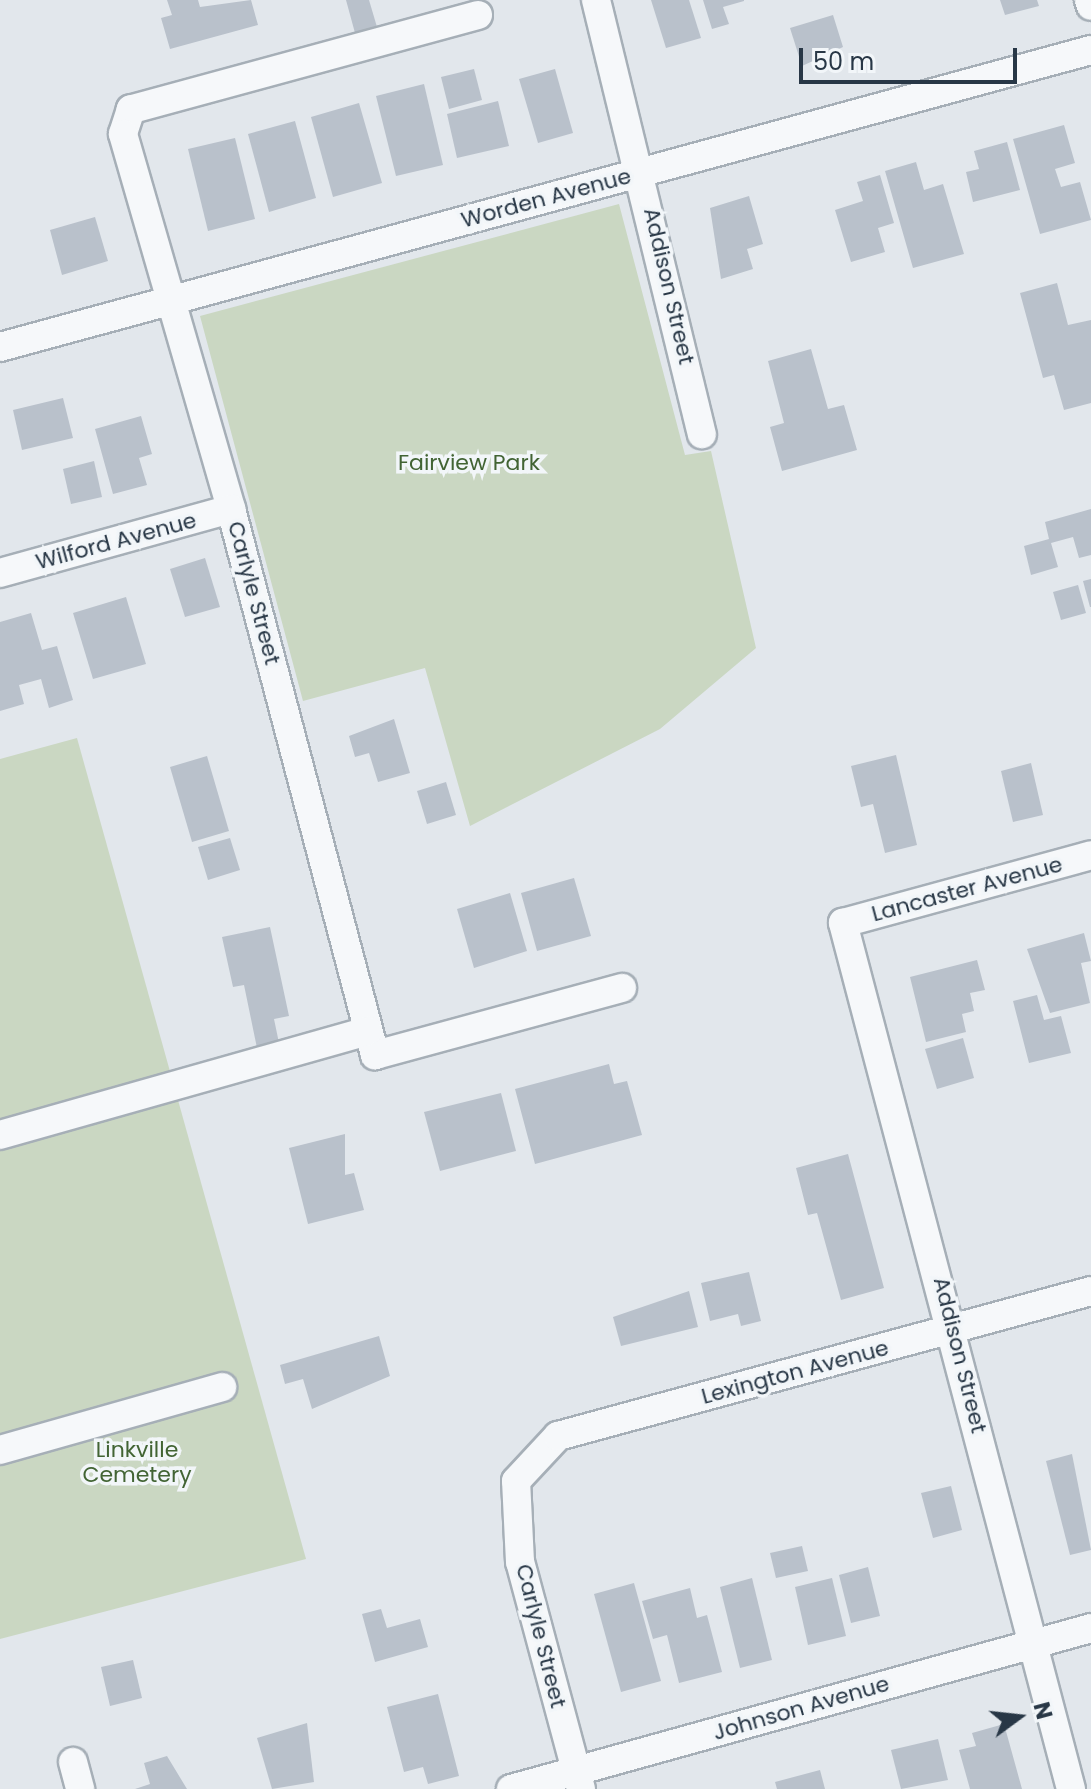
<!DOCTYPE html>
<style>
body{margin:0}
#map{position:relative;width:1091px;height:1789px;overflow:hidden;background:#e2e7ec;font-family:Poppins,sans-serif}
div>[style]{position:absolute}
.green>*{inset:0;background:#cad7c2}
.building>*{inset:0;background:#b9c1cb}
.roads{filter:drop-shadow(2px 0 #a6afb7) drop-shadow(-2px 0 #a6afb7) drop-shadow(0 2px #a6afb7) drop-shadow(0 -2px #a6afb7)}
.street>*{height:28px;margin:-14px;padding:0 14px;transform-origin:14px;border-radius:14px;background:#f6f8fa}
span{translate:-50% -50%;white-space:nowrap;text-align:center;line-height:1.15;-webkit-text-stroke:7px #f2f6f9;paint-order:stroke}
.street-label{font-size:22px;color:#283746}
.park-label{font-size:22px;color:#426434}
.north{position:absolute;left:979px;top:1677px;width:80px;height:80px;-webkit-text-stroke:6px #f2f6f9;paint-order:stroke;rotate:75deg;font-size:22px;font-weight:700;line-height:32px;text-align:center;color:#283746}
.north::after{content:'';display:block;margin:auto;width:28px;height:36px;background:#283746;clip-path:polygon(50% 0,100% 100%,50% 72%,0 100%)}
.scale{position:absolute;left:799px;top:48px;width:218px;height:36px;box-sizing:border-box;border:4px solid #283746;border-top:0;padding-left:10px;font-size:24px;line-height:28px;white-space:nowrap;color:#283746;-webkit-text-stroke:6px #f2f6f9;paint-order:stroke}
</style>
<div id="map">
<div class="green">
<div style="clip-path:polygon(619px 204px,685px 455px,711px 451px,756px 648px,660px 729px,470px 826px,425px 668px,303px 701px,200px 316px)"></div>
<div style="clip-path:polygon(77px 738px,306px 1559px,0 1639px,0 759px)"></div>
</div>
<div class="building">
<div style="clip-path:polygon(167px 0,198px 0,200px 7px,251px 0,258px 25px,170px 49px,161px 18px,172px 15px)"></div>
<div style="clip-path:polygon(346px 0,369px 0,377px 27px,355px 33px)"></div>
<div style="clip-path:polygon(651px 0,689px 0,701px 38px,666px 48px)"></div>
<div style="clip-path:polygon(703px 0,744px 0,744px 1px,723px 7px,729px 24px,712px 29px)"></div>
<div style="clip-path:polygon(1000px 0,1037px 0,1039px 6px,1005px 15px)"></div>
<div style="clip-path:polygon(833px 15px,843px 47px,802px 66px,790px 28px)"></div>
<div style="clip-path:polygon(474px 69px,482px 100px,449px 109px,441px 77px)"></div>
<div style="clip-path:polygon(555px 69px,573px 133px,538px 143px,519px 79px)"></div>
<div style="clip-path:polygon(424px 84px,443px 165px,396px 176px,376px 96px)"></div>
<div style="clip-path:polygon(498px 101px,509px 146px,457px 158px,447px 114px)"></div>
<div style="clip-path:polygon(359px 103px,382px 183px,333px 197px,311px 117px)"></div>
<div style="clip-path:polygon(295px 121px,316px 198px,269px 212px,248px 134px)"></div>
<div style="clip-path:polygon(1064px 125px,1075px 163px,1055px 169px,1061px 187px,1080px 182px,1091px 220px,1040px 234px,1013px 139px)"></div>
<div style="clip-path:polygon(235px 138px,255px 219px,208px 231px,188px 149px)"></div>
<div style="clip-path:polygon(1007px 142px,1020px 190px,973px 202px,966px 172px,979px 169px,974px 151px)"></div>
<div style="clip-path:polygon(916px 162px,924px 190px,943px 184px,964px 254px,913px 268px,885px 171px)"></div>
<div style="clip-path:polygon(880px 175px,894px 223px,878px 228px,885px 252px,851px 262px,835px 210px,863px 201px,857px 182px)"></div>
<div style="clip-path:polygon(749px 196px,763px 244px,747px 249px,753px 269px,721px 279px,710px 208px)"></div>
<div style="clip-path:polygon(95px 217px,108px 261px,62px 275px,50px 230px)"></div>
<div style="clip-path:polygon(1057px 283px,1068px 325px,1091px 320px,1091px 403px,1064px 410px,1054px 375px,1043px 378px,1020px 293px)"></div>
<div style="clip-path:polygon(811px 349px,828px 409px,844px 405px,857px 450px,782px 471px,770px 427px,784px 423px,768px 361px)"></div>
<div style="clip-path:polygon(63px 398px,73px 438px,22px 450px,13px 410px)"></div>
<div style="clip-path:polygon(141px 416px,152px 454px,139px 458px,147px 485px,113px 494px,95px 429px)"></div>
<div style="clip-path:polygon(94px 461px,102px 497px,71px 504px,63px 469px)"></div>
<div style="clip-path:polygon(1091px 509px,1091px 555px,1079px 558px,1073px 537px,1051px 543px,1058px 567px,1031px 575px,1024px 546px,1049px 539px,1045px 522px)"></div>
<div style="clip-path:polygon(205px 558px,220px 607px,185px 617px,170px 569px)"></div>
<div style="clip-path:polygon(1091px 579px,1091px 607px,1090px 607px,1083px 581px)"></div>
<div style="clip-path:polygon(1078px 585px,1086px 613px,1061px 620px,1053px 592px)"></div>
<div style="clip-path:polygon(126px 597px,146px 664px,93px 679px,73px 613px)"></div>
<div style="clip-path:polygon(31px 613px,42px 650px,57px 646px,73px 700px,49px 708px,41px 679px,19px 685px,24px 704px,0 711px,0 622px)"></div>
<div style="clip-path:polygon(394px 719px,410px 773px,378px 782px,369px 753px,355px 757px,349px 736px)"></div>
<div style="clip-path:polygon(896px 755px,917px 845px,885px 853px,873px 804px,861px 807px,851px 766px)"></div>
<div style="clip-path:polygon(207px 756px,229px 831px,192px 842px,170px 767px)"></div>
<div style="clip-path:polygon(1031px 763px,1043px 815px,1013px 822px,1001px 771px)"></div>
<div style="clip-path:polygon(446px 782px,456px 815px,427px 824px,417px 791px)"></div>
<div style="clip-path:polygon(230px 838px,240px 870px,208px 880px,198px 847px)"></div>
<div style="clip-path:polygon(574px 878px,591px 936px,537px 951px,521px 893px)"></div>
<div style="clip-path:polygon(510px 893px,527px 951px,474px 968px,457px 909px)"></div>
<div style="clip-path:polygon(270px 927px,289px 1016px,274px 1019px,279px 1043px,257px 1048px,244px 985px,233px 987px,222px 937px)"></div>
<div style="clip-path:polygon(1084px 933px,1091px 961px,1081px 963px,1090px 1003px,1050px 1013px,1027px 949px)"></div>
<div style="clip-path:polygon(977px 960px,985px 990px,970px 993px,974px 1011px,962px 1014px,966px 1032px,926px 1042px,910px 977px)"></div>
<div style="clip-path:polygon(1037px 995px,1044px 1020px,1061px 1016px,1071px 1053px,1029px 1063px,1013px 1001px)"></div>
<div style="clip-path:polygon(963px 1038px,974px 1078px,937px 1089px,925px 1049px)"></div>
<div style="clip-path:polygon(609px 1064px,614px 1084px,627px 1081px,642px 1135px,535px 1164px,515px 1089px)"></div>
<div style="clip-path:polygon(501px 1093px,516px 1151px,440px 1171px,424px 1112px)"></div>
<div style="clip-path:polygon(345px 1134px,345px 1175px,354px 1173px,364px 1210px,308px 1224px,289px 1148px)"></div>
<div style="clip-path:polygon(848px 1154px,884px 1288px,841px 1300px,817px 1213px,808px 1215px,796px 1168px)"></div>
<div style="clip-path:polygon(749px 1272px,761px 1321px,741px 1326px,738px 1314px,710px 1321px,701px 1283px)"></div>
<div style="clip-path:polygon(689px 1291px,698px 1327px,621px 1346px,613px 1317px)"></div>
<div style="clip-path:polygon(379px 1336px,390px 1376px,312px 1409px,303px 1379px,285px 1384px,280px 1365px)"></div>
<div style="clip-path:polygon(1072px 1454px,1091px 1550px,1070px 1555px,1046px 1461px)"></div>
<div style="clip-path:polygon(951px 1486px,962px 1530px,933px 1538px,921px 1493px)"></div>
<div style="clip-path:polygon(802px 1546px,808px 1571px,776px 1578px,770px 1553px)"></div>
<div style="clip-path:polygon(868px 1567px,880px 1616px,851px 1623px,839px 1575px)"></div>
<div style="clip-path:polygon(752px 1578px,772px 1660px,740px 1668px,720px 1587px)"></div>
<div style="clip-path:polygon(832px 1578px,846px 1636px,808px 1645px,795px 1587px)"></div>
<div style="clip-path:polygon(634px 1583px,661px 1681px,621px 1692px,594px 1594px)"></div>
<div style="clip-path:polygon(690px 1588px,697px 1618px,707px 1615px,722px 1672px,679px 1683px,667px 1635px,653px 1639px,642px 1601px)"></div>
<div style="clip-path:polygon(381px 1609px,387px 1628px,420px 1619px,428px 1647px,375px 1662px,362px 1614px)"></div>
<div style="clip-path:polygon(133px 1660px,142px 1698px,110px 1706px,101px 1667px)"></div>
<div style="clip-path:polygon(438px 1694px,459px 1776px,428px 1784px,423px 1767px,404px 1772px,387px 1707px)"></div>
<div style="clip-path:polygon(307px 1723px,314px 1782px,272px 1789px,257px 1738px)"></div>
<div style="clip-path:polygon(1004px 1724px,1022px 1789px,970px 1789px,959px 1750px,976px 1746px,972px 1733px)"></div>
<div style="clip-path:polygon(938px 1739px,948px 1780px,901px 1789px,891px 1750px)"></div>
<div style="clip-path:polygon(167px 1756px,187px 1789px,135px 1789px,150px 1784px,144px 1763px)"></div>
<div style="clip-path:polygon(820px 1770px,825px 1789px,777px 1789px,775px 1782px)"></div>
</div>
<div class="roads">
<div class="street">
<div style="left:596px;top:0;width:447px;rotate:76.3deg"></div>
<div style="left:1089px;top:0;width:6px;rotate:72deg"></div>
<div style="left:478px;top:15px;width:360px;rotate:164.8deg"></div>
<div style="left:131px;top:109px;width:26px;rotate:108deg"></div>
<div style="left:123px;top:134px;width:390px;rotate:73.9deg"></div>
<div style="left:231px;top:509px;width:565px;rotate:75.23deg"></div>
<div style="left:375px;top:1055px;width:256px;rotate:-15.2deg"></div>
<div style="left:0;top:347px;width:1131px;rotate:-15.23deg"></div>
<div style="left:0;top:573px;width:240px;rotate:-15.5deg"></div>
<div style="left:0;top:1135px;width:382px;rotate:-15.8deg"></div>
<div style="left:0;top:1450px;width:231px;rotate:-15.8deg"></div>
<div style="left:73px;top:1762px;width:28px;rotate:75deg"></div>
<div style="left:511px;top:1789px;width:602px;rotate:-15.51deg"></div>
<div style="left:581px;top:1789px;width:235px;rotate:-105deg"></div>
<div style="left:520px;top:1562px;width:81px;rotate:-92.8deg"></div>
<div style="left:516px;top:1481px;width:62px;rotate:-47deg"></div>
<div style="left:558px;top:1436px;width:552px;rotate:-15.22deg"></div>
<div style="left:1071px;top:1789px;width:896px;rotate:-104.75deg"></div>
<div style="left:843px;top:923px;width:257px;rotate:-15.3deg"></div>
</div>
</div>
<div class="street-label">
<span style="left:546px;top:198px;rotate:-15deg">Worden Avenue</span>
<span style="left:669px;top:286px;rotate:77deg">Addison Street</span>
<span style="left:116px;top:541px;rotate:-15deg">Wilford Avenue</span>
<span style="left:254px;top:593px;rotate:75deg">Carlyle Street</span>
<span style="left:967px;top:889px;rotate:-15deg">Lancaster Avenue</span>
<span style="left:960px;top:1355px;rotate:76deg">Addison Street</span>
<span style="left:795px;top:1372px;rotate:-15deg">Lexington Avenue</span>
<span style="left:541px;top:1636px;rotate:76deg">Carlyle Street</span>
<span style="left:801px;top:1708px;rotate:-16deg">Johnson Avenue</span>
</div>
<div class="park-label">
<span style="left:469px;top:463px">Fairview Park</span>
<span style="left:137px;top:1462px">Linkville<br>Cemetery</span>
</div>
<div class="north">N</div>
<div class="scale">50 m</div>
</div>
